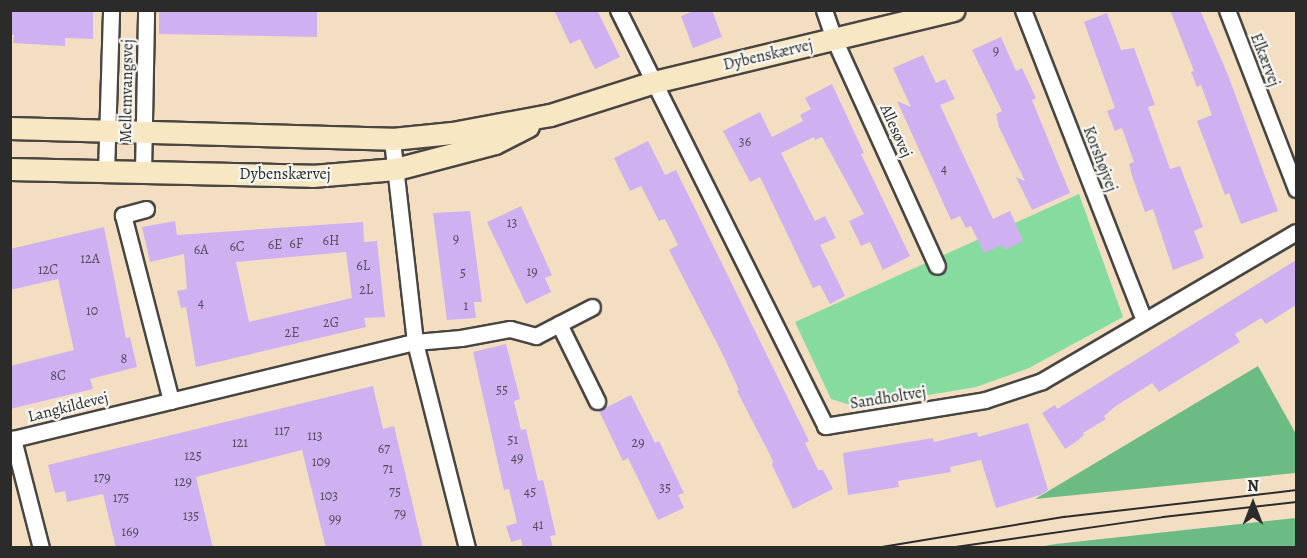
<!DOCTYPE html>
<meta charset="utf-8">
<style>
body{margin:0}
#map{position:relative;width:1307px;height:558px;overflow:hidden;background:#f3dec2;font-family:Alegreya,serif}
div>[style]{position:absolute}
.green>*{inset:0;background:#86db9e}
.forest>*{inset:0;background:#6cbb85}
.building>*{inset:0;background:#cfb1f2}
.roads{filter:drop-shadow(2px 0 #494642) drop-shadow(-2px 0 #494642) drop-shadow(0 2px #494642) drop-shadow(0 -2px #494642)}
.street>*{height:15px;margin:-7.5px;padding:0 7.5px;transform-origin:7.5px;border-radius:7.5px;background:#fff}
.secondary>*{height:21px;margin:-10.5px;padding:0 10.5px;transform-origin:10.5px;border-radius:10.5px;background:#f7e8c3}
.tram>*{height:1.5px;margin:-0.75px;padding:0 0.75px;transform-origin:0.75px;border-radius:0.75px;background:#2b2b2b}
span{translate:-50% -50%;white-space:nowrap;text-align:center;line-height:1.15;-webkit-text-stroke:4.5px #f6f6f2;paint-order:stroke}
.number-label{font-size:14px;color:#544c5d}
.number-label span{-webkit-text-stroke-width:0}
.street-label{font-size:16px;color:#2b2b2b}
.frame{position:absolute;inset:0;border:12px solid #2b2b2b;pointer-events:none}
.north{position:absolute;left:1223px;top:474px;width:60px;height:60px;-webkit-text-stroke:4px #f6f6f2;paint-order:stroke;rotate:0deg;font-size:16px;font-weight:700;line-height:24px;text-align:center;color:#2b2b2b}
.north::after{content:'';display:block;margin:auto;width:21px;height:27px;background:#2b2b2b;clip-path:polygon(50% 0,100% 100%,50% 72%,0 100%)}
</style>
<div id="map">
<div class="green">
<div style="clip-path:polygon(1079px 194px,1123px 317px,1029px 368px,976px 387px,857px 407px,831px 399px,795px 322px)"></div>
</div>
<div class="forest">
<div style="clip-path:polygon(1258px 366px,1296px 434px,1296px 473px,1035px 499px)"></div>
<div style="clip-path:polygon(1296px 518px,1296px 547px,1038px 547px,1056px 544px)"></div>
</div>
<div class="building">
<div style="clip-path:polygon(10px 10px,93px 10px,93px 39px,65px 38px,65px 46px,13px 43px,14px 35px,10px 35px)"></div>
<div style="clip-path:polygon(159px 10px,317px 10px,317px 37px,159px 34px)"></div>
<div style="clip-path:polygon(554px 10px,597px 10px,620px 57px,595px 69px,580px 39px,570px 44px)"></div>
<div style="clip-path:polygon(696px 10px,712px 10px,722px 37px,693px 48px,681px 16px)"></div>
<div style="clip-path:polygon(1170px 10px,1200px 10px,1228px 75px,1278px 211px,1241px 224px,1229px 193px,1225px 195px,1197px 121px,1212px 115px,1201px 85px,1197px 87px,1191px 72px,1194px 71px)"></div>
<div style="clip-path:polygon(1107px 13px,1121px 50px,1134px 48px,1155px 105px,1148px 107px,1170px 169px,1180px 166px,1203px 227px,1194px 231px,1204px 258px,1173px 270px,1153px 209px,1145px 212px,1133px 179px,1129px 164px,1134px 162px,1122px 128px,1115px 131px,1107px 111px,1115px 108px,1084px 22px)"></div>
<div style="clip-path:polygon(1001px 37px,1016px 71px,1022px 68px,1036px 98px,1032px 100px,1070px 193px,1032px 210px,1016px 177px,1025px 181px,999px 127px,996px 114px,1002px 111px,972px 50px)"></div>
<div style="clip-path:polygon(923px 55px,936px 83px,945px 79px,955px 99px,940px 105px,993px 219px,1010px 211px,1023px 241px,1005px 250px,1003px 245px,984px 253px,971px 226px,966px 228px,960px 216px,951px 220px,897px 101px,911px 107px,893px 68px)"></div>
<div style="clip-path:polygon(832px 84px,864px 153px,861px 154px,910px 256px,883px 270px,870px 242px,861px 246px,849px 221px,864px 214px,822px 137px,815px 140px,814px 137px,781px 153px,815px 221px,825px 216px,836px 238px,820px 245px,845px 296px,830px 304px,820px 285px,813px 288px,760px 177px,750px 182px,723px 131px,760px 112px,772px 137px,803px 121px,800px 115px,811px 109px,805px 98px)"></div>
<div style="clip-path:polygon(648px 141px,665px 175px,676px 170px,809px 441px,805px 443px,818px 470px,823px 470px,833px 489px,793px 509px,772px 465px,773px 461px,737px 391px,739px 390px,722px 353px,669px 250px,678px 245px,665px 219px,659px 221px,641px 186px,630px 191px,614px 158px)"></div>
<div style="clip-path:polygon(521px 206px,552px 275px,545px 278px,551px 292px,526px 304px,487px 222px)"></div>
<div style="clip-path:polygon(470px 211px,482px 302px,474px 302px,476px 318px,447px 320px,433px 213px)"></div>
<div style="clip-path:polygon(evenodd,175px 221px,177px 235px,363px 222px,364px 242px,377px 241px,385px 317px,364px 318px,366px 327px,196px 367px,186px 307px,181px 308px,177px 291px,187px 289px,184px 254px,150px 262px,142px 227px,175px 221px,346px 252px,352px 298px,249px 322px,236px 262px,346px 252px)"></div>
<div style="clip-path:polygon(104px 227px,126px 338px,130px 337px,137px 367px,90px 379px,93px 389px,10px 409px,10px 366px,74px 350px,58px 279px,10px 290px,10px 249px)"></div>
<div style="clip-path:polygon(1296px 260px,1296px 305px,1266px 324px,1261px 318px,1235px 334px,1240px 342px,1159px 392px,1152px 383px,1116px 406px,1104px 416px,1106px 419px,1083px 433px,1084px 435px,1077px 441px,1065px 449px,1042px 413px,1055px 405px,1057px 409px)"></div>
<div style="clip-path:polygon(506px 344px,520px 399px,514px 401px,521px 430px,526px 429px,538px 481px,543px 480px,556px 535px,550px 536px,553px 548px,523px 548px,521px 539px,511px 542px,506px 526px,517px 523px,509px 489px,504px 490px,473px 352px)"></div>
<div style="clip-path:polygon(373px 386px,383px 429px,394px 426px,423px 548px,326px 548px,302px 450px,196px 477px,213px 548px,116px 548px,103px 494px,67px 502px,65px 491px,55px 493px,48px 465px)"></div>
<div style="clip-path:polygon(631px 395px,655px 443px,659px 441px,684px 493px,678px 495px,684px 508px,658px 520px,628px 458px,623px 461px,599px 411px)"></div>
<div style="clip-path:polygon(1028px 423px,1048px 490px,1040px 495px,996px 508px,981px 460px,950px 467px,951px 472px,898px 481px,899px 487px,848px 495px,843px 453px,933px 438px,934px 442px,977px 432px,978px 437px)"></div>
</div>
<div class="roads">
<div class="street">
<div style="left:618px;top:10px;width:465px;rotate:63.5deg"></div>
<div style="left:825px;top:426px;width:162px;rotate:-9.2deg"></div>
<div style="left:985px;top:400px;width:60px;rotate:-18.4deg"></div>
<div style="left:1042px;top:381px;width:294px;rotate:-30.4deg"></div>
<div style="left:824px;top:10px;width:31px;rotate:71deg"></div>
<div style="left:834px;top:39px;width:249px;rotate:65.6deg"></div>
<div style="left:1023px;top:10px;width:333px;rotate:68.7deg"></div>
<div style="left:1227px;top:10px;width:192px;rotate:68.9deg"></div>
<div style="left:106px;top:172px;width:162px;rotate:-88.2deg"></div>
<div style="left:143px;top:172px;width:162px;rotate:-88.9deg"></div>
<div style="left:146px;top:209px;width:24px;rotate:165deg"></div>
<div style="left:123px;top:215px;width:192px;rotate:75.5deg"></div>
<div style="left:559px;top:324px;width:86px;rotate:63.7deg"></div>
<div style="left:41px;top:548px;width:113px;rotate:-104.4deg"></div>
<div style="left:13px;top:439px;width:414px;rotate:-13.6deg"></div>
<div style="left:415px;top:342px;width:204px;rotate:-96.5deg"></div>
<div style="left:467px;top:548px;width:212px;rotate:-104.2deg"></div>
<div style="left:415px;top:342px;width:46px;rotate:-5deg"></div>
<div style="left:461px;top:338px;width:50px;rotate:-10.4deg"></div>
<div style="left:510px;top:329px;width:27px;rotate:15deg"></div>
<div style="left:536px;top:336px;width:63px;rotate:-27.4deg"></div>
</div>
<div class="secondary">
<div style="left:10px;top:128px;width:382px;rotate:1.6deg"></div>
<div style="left:392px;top:139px;width:60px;rotate:-5.7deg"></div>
<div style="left:452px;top:133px;width:100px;rotate:-10.4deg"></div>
<div style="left:550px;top:115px;width:109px;rotate:-17.6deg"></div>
<div style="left:654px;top:82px;width:308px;rotate:-13.5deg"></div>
<div style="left:10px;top:169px;width:302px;rotate:1.3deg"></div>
<div style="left:312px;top:176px;width:84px;rotate:-4.8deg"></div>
<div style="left:396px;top:169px;width:102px;rotate:-14.7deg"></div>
<div style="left:495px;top:143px;width:37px;rotate:-27deg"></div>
</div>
</div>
<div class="tram">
<div style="left:876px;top:548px;width:191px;rotate:-9.4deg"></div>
<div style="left:1064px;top:517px;width:234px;rotate:-6.6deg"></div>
<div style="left:949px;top:548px;width:216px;rotate:-8.2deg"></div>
<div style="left:1163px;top:517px;width:134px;rotate:-6.4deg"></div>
</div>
<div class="number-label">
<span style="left:996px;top:51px">9</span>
<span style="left:745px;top:142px">36</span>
<span style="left:944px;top:169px">4</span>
<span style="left:512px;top:223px">13</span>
<span style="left:456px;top:239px">9</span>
<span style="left:331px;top:241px">6H</span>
<span style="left:296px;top:244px">6F</span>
<span style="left:275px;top:245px">6E</span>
<span style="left:237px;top:247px">6C</span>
<span style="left:201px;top:250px">6A</span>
<span style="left:90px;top:259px">12A</span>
<span style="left:363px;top:266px">6L</span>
<span style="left:48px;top:270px">12C</span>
<span style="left:532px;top:272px">19</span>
<span style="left:463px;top:273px">5</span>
<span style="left:366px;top:290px">2L</span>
<span style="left:201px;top:303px">4</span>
<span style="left:466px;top:306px">1</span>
<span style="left:92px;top:311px">10</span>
<span style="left:331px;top:323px">2G</span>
<span style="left:292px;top:333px">2E</span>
<span style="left:124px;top:359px">8</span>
<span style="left:58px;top:376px">8C</span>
<span style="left:502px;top:390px">55</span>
<span style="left:282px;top:431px">117</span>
<span style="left:315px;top:436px">113</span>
<span style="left:513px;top:440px">51</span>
<span style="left:240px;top:443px">121</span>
<span style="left:638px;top:443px">29</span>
<span style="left:384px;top:449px">67</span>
<span style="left:193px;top:456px">125</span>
<span style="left:517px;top:458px">49</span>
<span style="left:321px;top:462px">109</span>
<span style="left:388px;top:469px">71</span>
<span style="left:102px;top:478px">179</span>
<span style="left:183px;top:482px">129</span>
<span style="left:665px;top:488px">35</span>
<span style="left:395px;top:492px">75</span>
<span style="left:530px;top:492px">45</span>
<span style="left:329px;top:496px">103</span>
<span style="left:121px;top:498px">175</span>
<span style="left:400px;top:514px">79</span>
<span style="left:191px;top:516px">135</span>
<span style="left:335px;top:519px">99</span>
<span style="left:538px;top:525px">41</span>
<span style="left:130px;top:532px">169</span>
</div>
<div class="street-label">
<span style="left:768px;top:55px;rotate:-13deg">Dybenskærvej</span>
<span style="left:1265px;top:60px;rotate:69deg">Elkærvej</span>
<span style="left:127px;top:91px;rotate:-89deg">Mellemvangsvej</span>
<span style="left:896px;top:131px;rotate:66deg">Allesøvej</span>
<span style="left:1100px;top:159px;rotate:69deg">Korshøjvej</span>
<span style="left:285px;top:174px">Dybenskærvej</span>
<span style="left:888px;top:398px;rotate:-9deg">Sandholtvej</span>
<span style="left:68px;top:407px;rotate:-14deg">Langkildevej</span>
</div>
<div class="frame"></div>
<div class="north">N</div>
</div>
